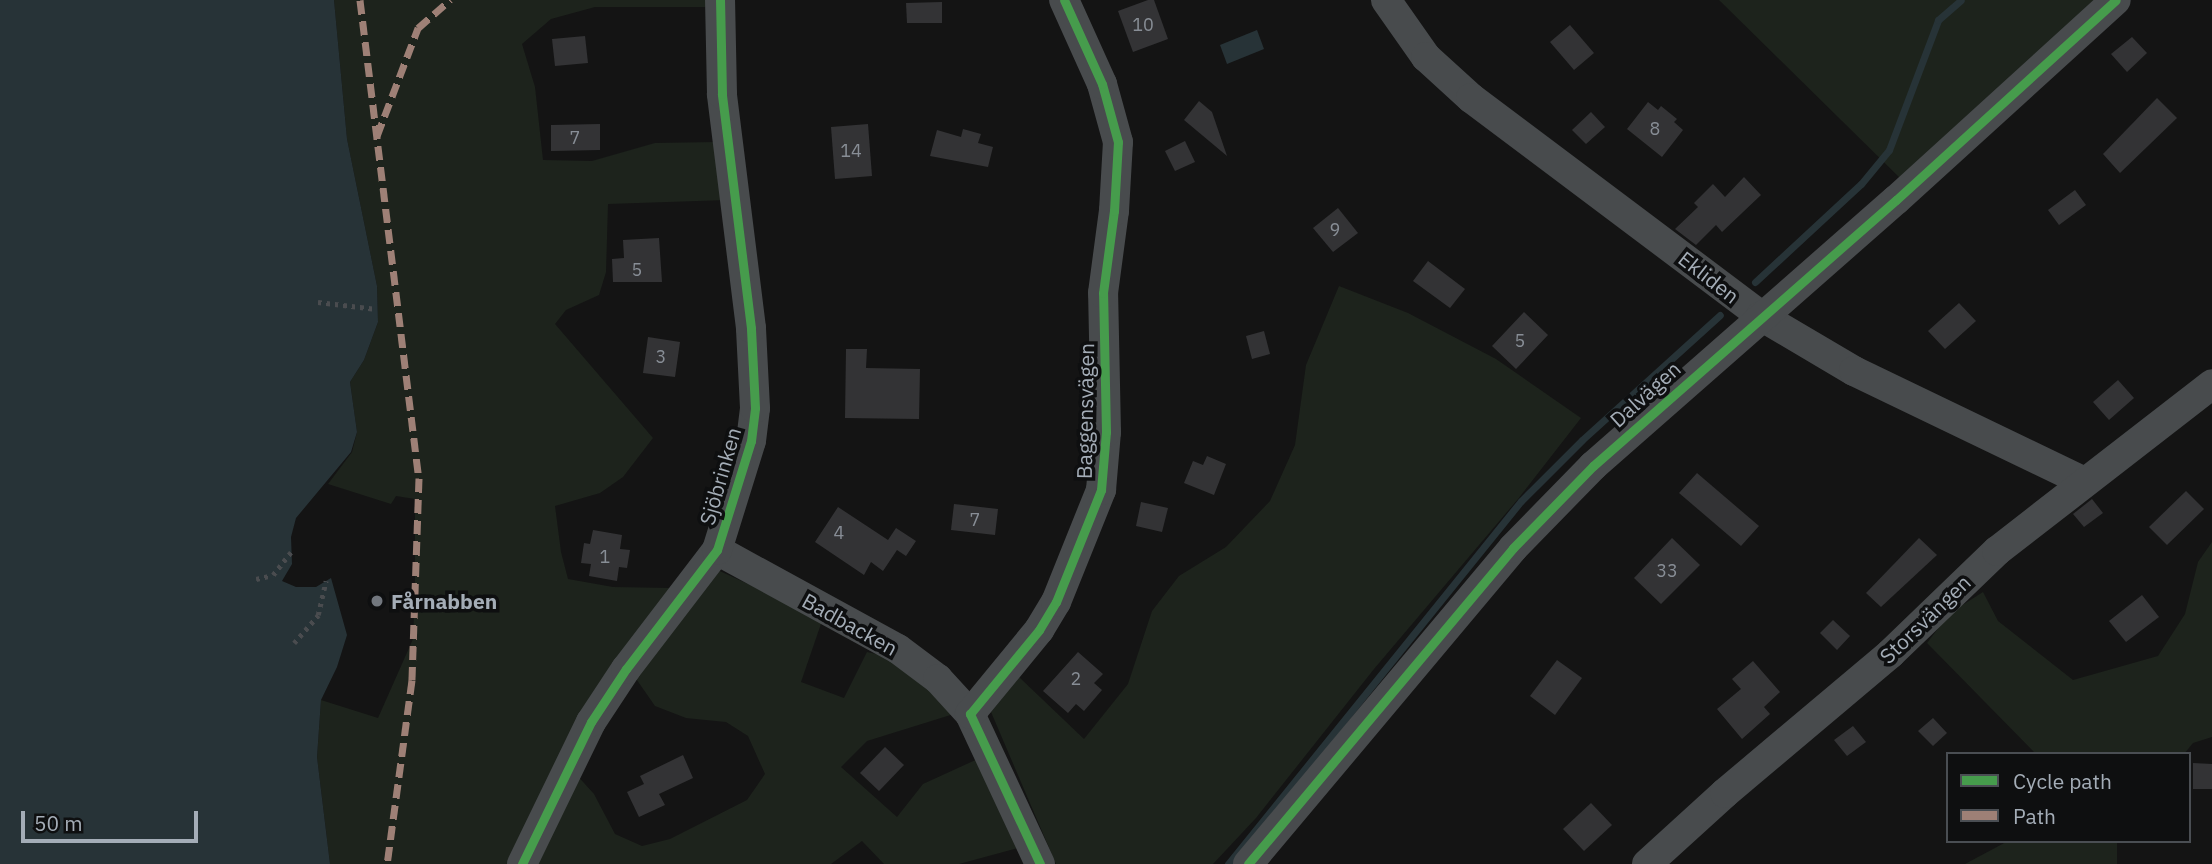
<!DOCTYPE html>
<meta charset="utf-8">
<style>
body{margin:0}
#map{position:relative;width:2212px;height:864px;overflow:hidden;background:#141414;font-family:"IBM Plex Sans",sans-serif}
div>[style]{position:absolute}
.green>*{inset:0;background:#1d231c}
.water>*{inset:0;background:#273337}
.stream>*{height:7px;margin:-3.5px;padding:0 3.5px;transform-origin:3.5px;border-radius:3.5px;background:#273337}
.building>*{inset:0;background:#333335}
.path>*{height:4.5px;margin-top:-2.25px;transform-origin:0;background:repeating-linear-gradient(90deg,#4a4c4f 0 3.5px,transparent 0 8.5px)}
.minor>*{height:30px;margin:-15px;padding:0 15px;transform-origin:15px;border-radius:15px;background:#484b4d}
.quiet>*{height:7px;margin-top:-3.5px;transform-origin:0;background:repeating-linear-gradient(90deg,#9e8076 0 14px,transparent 0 21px)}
.cycleway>*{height:9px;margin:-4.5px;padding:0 4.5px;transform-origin:4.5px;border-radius:4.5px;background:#469c4c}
.dots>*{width:19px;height:19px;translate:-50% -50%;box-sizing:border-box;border:4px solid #0e0f10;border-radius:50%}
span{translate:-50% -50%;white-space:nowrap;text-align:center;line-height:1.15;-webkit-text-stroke:7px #0e0f10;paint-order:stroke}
.number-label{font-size:18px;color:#888e96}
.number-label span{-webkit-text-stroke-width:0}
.street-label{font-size:21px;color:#a4adb7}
.poi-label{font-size:21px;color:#a4adb7;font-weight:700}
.left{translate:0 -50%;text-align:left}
.legend{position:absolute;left:1946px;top:752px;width:245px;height:91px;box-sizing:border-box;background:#0e0f10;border:2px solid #4a4e53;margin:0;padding:9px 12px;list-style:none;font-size:21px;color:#a4adb7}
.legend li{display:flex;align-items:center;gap:14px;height:35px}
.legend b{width:35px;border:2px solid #4a4e53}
.scale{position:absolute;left:21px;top:811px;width:177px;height:32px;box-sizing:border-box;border:4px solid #a4adb7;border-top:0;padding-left:9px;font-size:21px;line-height:24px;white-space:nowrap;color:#a4adb7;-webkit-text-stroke:5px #0e0f10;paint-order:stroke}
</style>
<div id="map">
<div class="green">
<div style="clip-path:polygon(334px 0,713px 0,713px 7px,595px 7px,551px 19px,522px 44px,535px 87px,543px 160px,592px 161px,655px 143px,717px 142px,727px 200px,608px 204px,606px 272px,599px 295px,566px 310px,555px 324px,653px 438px,623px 477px,600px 493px,555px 506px,561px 552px,568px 579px,613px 587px,671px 588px,574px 772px,594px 794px,615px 834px,642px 846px,670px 839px,747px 800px,765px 774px,748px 736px,726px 722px,686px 718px,655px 706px,632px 673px,711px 567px,823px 618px,801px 682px,844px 698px,867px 652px,885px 656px,957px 713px,867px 741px,841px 767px,897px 817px,923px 784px,982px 757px,1022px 847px,959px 864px,884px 864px,862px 841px,831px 864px,330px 864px,317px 757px,321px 700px,378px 718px,413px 639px,415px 589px,415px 499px,396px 496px,391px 504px,328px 484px,352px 452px,357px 432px,350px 382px,364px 360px,378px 322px,377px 286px,347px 139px)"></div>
<div style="clip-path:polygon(1719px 0,2105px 0,1902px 180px)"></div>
<div style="clip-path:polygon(1339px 286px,1408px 313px,1496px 359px,1581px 418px,1518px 499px,1374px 669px,1256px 818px,1213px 864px,1056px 864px,991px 712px,1019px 677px,1084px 739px,1128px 684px,1152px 611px,1179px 576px,1226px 547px,1270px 501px,1295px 445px,1306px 365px)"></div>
<div style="clip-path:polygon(2212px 542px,2212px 737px,2193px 743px,2184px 754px,2036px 754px,1927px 643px,1950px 613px,1983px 592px,1998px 621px,2073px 680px,2158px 656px,2185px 614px,2198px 562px)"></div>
<div style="clip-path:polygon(2008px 841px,2117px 841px,2117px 864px,1965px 864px)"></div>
</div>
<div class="water">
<div style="clip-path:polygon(0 0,334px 0,347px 139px,377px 286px,378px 322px,364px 360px,350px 382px,357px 432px,351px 452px,296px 518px,291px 537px,292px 564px,282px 581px,296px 587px,316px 587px,331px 578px,347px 635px,337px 667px,321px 700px,317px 757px,330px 864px,0 864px)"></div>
<div style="clip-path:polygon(1257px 30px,1264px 49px,1227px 64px,1220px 45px)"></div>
</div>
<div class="stream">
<div style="left:1755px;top:282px;width:144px;rotate:-42.8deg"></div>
<div style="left:1861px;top:184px;width:44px;rotate:-50.5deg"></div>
<div style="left:1889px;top:150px;width:139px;rotate:-69.3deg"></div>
<div style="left:1938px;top:20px;width:30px;rotate:-41deg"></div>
<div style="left:1228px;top:864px;width:466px;rotate:-51.1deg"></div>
<div style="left:1521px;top:501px;width:86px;rotate:-45deg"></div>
<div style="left:1582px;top:440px;width:186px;rotate:-42.2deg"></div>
</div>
<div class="building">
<div style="clip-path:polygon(1148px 0,1154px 0,1168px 39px,1133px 52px,1118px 11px)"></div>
<div style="clip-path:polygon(942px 2px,942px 23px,907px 23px,906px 3px)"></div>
<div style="clip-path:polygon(1570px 25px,1594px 53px,1574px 70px,1550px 42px)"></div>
<div style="clip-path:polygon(585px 36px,588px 63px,555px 66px,552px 39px)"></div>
<div style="clip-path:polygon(2132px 37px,2147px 53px,2127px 72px,2111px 54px)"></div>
<div style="clip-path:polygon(2157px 98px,2177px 118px,2120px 173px,2103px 154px)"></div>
<div style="clip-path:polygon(1199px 101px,1212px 112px,1227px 156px,1184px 120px)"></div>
<div style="clip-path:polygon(1648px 102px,1658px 110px,1661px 106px,1677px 119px,1674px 122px,1683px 130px,1662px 157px,1627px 129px)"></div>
<div style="clip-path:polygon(1591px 112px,1605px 127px,1586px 144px,1572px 130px)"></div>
<div style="clip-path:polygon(600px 124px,600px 150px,551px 151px,551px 125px)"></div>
<div style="clip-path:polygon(868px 124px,872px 176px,835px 179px,831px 127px)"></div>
<div style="clip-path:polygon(963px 129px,981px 134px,978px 143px,993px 147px,988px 167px,930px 156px,937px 130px,961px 137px)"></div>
<div style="clip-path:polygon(1185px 141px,1195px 162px,1175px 171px,1165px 151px)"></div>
<div style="clip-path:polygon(1744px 177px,1761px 195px,1722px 232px,1716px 225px,1696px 245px,1675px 229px,1698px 207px,1694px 203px,1713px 184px,1725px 197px)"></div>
<div style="clip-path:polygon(2075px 190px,2086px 205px,2059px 225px,2048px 210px)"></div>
<div style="clip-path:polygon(1338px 208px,1358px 233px,1333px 252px,1313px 228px)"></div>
<div style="clip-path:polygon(659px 238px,662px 282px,613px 282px,612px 259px,624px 258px,623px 240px)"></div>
<div style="clip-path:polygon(1428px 261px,1465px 289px,1450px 308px,1413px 281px)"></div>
<div style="clip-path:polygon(1959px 303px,1976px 321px,1945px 349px,1928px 331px)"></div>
<div style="clip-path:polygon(1524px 312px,1548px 335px,1516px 369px,1492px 346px)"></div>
<div style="clip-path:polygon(1264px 331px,1270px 354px,1252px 359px,1246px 336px)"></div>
<div style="clip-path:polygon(648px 337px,680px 342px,675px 377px,643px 373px)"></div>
<div style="clip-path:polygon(846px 349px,867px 349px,866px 368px,920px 369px,919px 419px,845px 418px)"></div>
<div style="clip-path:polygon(2118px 380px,2134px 398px,2109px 420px,2093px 402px)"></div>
<div style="clip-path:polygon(1207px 456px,1226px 464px,1214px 495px,1184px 483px,1193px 461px,1203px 465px)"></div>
<div style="clip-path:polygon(1697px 473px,1759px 526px,1741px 546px,1679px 493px)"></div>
<div style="clip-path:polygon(2186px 491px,2204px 509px,2167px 545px,2149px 527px)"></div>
<div style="clip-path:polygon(2092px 499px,2103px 513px,2084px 527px,2073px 514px)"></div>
<div style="clip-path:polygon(1141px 502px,1168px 508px,1162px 532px,1136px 526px)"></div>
<div style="clip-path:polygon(954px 504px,998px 509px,995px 535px,951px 530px)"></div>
<div style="clip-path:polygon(838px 507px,888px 540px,896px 528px,916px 541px,906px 556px,897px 550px,883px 571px,871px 562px,864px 575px,815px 542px)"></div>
<div style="clip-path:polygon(593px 530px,622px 535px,620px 549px,630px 550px,627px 568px,619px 567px,617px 581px,589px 576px,591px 564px,581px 563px,584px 543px,590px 544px)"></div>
<div style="clip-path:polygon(1672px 538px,1700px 565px,1661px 604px,1634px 578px)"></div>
<div style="clip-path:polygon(1919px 538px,1937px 555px,1881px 607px,1866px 593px)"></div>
<div style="clip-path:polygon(2142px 595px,2159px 617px,2126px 642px,2109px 621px)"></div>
<div style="clip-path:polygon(1833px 620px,1850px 636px,1837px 650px,1820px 633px)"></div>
<div style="clip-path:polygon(1078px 652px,1103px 674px,1094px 683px,1102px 690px,1084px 711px,1076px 704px,1068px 713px,1043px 691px)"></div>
<div style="clip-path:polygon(1557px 660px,1582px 678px,1555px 715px,1530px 696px)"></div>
<div style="clip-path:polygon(1753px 661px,1780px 692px,1764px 707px,1770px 714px,1742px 739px,1717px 709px,1741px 689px,1732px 679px)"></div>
<div style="clip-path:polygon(1933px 718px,1947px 733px,1933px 746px,1918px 731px)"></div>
<div style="clip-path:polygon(1853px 726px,1866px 742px,1847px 756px,1834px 740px)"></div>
<div style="clip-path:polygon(885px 747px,904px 765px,879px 791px,860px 773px)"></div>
<div style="clip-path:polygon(683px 755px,693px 778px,659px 794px,665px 805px,639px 817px,627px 792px,644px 784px,640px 776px)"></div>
<div style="clip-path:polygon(2193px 763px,2212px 764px,2212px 789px,2193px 789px)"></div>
<div style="clip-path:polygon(1591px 803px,1612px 825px,1584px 851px,1563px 829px)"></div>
</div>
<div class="path">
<div style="left:318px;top:302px;width:59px;rotate:6.8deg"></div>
<div style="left:256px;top:579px;width:17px;rotate:-13deg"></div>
<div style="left:273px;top:575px;width:29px;rotate:-52deg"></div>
<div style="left:294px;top:643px;width:37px;rotate:-49deg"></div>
<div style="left:318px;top:615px;width:35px;rotate:-77deg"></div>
</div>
<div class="minor">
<div style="left:1386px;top:0;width:70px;rotate:54.9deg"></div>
<div style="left:1426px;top:57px;width:61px;rotate:42.3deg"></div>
<div style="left:1471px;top:98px;width:363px;rotate:36.9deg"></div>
<div style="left:1761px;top:316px;width:108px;rotate:30.6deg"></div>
<div style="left:1854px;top:371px;width:256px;rotate:25.7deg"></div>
<div style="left:717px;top:550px;width:206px;rotate:28.7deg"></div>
<div style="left:898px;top:649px;width:50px;rotate:36.9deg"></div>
<div style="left:938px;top:679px;width:47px;rotate:47.6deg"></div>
<div style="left:522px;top:864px;width:158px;rotate:-64.1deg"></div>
<div style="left:591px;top:722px;width:64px;rotate:-56.6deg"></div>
<div style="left:626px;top:669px;width:150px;rotate:-52.6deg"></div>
<div style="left:717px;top:550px;width:114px;rotate:-72.7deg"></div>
<div style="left:751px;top:441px;width:33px;rotate:-83deg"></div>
<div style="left:755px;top:408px;width:80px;rotate:-92.9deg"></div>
<div style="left:751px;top:328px;width:236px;rotate:-97.1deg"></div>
<div style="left:722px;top:94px;width:94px;rotate:-91.2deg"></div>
<div style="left:1040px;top:864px;width:166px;rotate:-115deg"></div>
<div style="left:970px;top:714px;width:109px;rotate:-50.6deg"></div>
<div style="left:1039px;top:630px;width:33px;rotate:-59deg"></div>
<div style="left:1056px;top:602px;width:121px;rotate:-68.1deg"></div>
<div style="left:1101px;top:490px;width:58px;rotate:-85.1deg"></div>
<div style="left:1106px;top:432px;width:139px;rotate:-91.2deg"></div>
<div style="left:1103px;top:293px;width:83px;rotate:-82.4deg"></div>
<div style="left:1114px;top:211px;width:69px;rotate:-86.7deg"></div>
<div style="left:1118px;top:142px;width:60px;rotate:-105.4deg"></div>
<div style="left:1102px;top:84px;width:92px;rotate:-114.3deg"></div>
<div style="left:1248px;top:864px;width:412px;rotate:-50deg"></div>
<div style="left:1513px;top:548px;width:115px;rotate:-45.7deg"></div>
<div style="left:1593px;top:466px;width:403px;rotate:-41.3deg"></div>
<div style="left:1896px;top:200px;width:297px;rotate:-42.3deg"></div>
<div style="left:1647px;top:864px;width:105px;rotate:-42.3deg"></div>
<div style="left:1725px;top:793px;width:216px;rotate:-40.1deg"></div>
<div style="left:1890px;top:654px;width:149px;rotate:-43.9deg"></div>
<div style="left:1997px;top:551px;width:272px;rotate:-37.8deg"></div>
</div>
<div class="quiet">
<div style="left:360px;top:0;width:482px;rotate:83deg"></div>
<div style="left:419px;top:478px;width:202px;rotate:92deg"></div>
<div style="left:412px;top:680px;width:186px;rotate:97.7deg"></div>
<div style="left:377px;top:136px;width:116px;rotate:-69.2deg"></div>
<div style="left:418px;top:28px;width:43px;rotate:-41.2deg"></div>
</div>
<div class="cycleway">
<div style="left:522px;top:864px;width:158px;rotate:-64.1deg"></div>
<div style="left:591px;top:722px;width:64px;rotate:-56.6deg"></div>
<div style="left:626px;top:669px;width:150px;rotate:-52.6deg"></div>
<div style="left:717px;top:550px;width:114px;rotate:-72.7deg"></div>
<div style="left:751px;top:441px;width:33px;rotate:-83deg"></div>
<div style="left:755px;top:408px;width:80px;rotate:-92.9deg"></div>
<div style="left:751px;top:328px;width:236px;rotate:-97.1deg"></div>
<div style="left:722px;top:94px;width:94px;rotate:-91.2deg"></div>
<div style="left:1040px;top:864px;width:166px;rotate:-115deg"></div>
<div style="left:970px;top:714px;width:109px;rotate:-50.6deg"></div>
<div style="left:1039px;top:630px;width:33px;rotate:-59deg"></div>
<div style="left:1056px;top:602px;width:121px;rotate:-68.1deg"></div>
<div style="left:1101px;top:490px;width:58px;rotate:-85.1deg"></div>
<div style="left:1106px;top:432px;width:139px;rotate:-91.2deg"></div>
<div style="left:1103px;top:293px;width:83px;rotate:-82.4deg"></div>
<div style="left:1114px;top:211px;width:69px;rotate:-86.7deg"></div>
<div style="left:1118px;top:142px;width:60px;rotate:-105.4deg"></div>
<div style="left:1102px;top:84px;width:92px;rotate:-114.3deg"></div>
<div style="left:1248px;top:864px;width:412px;rotate:-50deg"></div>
<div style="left:1513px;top:548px;width:115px;rotate:-45.7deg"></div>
<div style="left:1593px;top:466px;width:403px;rotate:-41.3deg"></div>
<div style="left:1896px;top:200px;width:297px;rotate:-42.3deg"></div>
</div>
<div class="dots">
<div style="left:377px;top:601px;background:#72777e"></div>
</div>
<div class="number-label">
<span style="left:1143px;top:25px">10</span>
<span style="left:1655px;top:129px">8</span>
<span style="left:575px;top:138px">7</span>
<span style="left:851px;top:151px">14</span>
<span style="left:1335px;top:230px">9</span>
<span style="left:637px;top:270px">5</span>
<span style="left:1520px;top:341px">5</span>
<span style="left:661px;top:357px">3</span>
<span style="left:975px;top:520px">7</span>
<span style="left:839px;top:533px">4</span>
<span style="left:605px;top:557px">1</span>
<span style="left:1667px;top:571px">33</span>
<span style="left:1076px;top:679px">2</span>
</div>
<div class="street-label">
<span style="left:1709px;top:277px;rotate:38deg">Ekliden</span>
<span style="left:1645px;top:394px;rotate:-42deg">Dalvägen</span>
<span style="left:1085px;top:411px;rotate:-89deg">Baggensvägen</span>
<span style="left:720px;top:476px;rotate:-74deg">Sjöbrinken</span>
<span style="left:1925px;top:619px;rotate:-44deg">Storsvängen</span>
<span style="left:850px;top:624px;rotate:29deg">Badbacken</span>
</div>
<div class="poi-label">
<span class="left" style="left:391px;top:601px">Fårnabben</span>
</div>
<ul class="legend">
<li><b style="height:9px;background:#469c4c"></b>Cycle path</li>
<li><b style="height:9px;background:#9e8076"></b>Path</li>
</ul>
<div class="scale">50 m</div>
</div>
